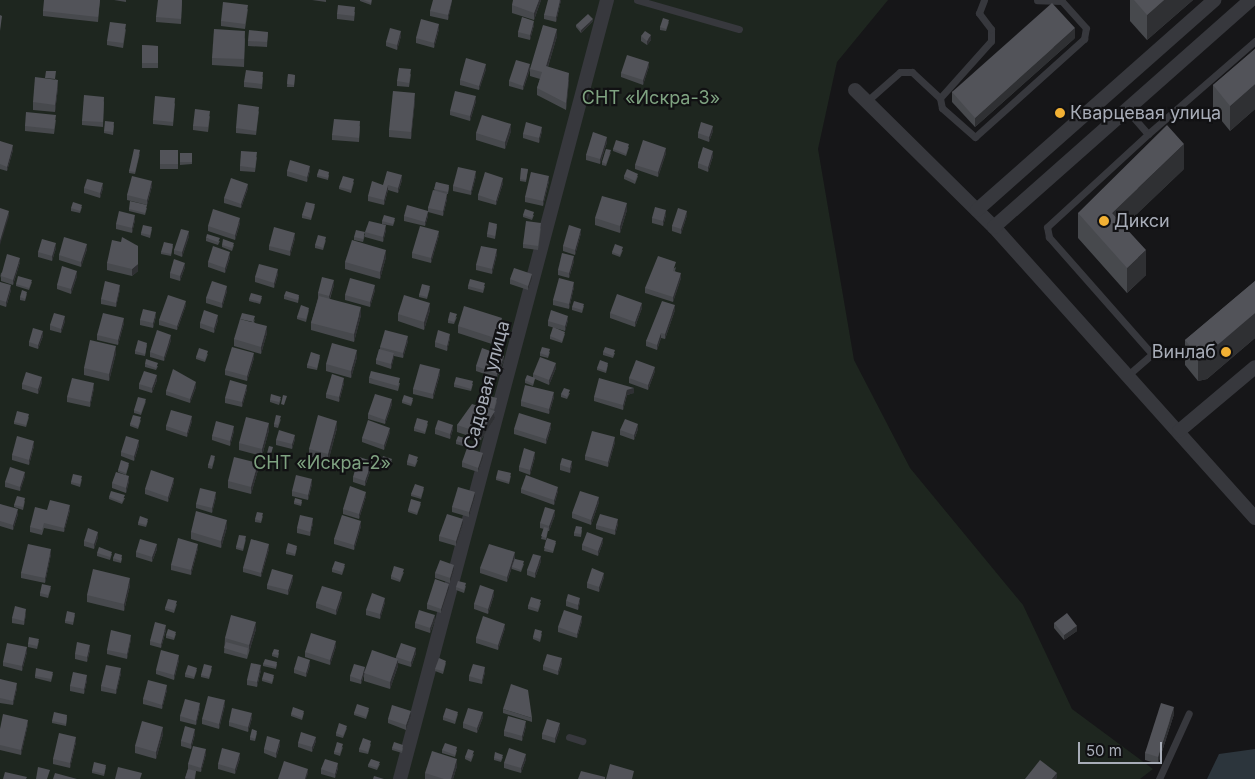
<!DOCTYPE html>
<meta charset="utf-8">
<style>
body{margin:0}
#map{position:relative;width:1255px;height:779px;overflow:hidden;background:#161618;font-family:Inter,sans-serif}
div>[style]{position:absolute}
.green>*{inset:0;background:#1e261f}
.water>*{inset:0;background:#2c353c}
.lane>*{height:7px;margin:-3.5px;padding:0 3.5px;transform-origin:3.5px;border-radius:3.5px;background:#37383d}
.street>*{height:14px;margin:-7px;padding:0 7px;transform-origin:7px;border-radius:7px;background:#37383d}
.wall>*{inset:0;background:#47494d}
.shaded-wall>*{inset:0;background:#2f3033}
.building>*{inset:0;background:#525359}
.dots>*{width:14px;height:14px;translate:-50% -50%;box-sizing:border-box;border:2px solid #111113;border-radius:50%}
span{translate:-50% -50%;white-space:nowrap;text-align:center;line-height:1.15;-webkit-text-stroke:4.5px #111113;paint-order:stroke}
.park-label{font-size:18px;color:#7fa381}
.poi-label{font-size:18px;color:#a8adb8}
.left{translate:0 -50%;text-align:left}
.right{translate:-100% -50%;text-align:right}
.street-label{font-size:18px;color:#a8adb8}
.scale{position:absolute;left:1078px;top:742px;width:84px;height:22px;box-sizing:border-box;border:2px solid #a8adb8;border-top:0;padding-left:6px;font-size:15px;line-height:18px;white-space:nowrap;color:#a8adb8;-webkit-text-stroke:4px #111113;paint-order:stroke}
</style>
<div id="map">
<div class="green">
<div style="clip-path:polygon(0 0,888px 0,837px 62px,818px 149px,854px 360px,910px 468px,1023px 605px,1072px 709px,1153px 769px,1140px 779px,0 779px)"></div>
</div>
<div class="water">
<div style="clip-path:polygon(1255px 749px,1255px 779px,1207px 779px,1219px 754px)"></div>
</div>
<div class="lane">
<div style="left:637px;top:0;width:106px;rotate:15.9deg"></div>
<div style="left:940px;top:98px;width:76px;rotate:-48.2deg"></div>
<div style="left:991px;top:41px;width:12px;rotate:-90deg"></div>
<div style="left:991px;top:29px;width:20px;rotate:-127deg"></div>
<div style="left:979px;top:13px;width:14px;rotate:-69deg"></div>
<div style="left:866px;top:102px;width:45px;rotate:-41.4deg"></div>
<div style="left:900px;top:72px;width:12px"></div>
<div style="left:912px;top:72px;width:38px;rotate:43deg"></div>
<div style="left:940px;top:98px;width:10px;rotate:79deg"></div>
<div style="left:942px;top:108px;width:44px;rotate:41.3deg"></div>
<div style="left:975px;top:137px;width:147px;rotate:-42deg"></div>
<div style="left:1084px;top:39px;width:11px;rotate:-80deg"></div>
<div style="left:1086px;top:28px;width:36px;rotate:-132deg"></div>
<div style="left:1062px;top:1px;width:25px;rotate:-178deg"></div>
<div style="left:1127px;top:110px;width:32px;rotate:49deg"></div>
<div style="left:1148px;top:134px;width:142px;rotate:-41deg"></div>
<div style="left:1128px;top:375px;width:32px;rotate:-41deg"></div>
<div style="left:1152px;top:354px;width:156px;rotate:-131.4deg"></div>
<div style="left:1049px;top:237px;width:10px;rotate:-101deg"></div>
<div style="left:1047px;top:227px;width:137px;rotate:-42.6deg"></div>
<div style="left:569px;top:737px;width:14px;rotate:17deg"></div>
<div style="left:1159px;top:779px;width:72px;rotate:-65.6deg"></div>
</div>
<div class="street">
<div style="left:855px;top:90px;width:195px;rotate:44.6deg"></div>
<div style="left:994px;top:227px;width:391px;rotate:48.1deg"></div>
<div style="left:977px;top:210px;width:317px;rotate:-41.5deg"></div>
<div style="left:994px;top:227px;width:343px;rotate:-41.5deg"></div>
<div style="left:1179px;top:431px;width:99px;rotate:-40.1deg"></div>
<div style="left:400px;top:779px;width:806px;rotate:-75.12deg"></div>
</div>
<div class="wall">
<div style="clip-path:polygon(100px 0,98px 22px,43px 16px,43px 11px)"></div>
<div style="clip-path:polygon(114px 0,126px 0,126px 2px)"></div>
<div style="clip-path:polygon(182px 0,181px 24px,156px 22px,156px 17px)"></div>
<div style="clip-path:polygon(312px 0,326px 0,326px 2px)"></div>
<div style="clip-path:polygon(360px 0,372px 0,371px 5px,360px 1px)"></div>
<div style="clip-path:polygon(452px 0,448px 20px,430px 16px,430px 11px)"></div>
<div style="clip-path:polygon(541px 0,534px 20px,512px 13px,512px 5px)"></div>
<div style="clip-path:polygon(561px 0,556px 22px,544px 19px,544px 15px)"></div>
<div style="clip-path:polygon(1130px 0,1193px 0,1147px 40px,1130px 21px)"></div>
<div style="clip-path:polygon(248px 9px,245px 29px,221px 26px,221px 21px)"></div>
<div style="clip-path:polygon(355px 12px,354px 21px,337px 19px,337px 14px)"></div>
<div style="clip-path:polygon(593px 21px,581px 33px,576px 27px,576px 25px)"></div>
<div style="clip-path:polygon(669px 22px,666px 31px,660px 30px,660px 27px)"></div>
<div style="clip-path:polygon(534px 25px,530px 40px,518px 37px,518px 32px)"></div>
<div style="clip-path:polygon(126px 29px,123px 48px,107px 45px,107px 41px)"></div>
<div style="clip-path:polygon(439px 29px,434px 48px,416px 43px,416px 38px)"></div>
<div style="clip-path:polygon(268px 32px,267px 47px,248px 46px,248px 41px)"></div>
<div style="clip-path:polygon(401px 36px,397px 50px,386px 46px,386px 42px)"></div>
<div style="clip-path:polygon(557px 36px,548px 67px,569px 80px,566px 110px,537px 95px,537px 88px,540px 79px,530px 76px,530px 69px)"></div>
<div style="clip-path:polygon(641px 36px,651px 40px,647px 45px,641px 41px)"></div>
<div style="clip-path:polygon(245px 38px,244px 67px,212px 65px,212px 58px)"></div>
<div style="clip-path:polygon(1075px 38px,975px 127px,952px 102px,952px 92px)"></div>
<div style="clip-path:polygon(142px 45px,158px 46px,158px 68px,142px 68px)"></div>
<div style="clip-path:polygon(1255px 49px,1255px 109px,1230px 131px,1213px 110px,1213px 85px)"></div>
<div style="clip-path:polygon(649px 66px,643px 85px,621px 77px,621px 73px)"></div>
<div style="clip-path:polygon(486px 69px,479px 90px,460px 85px,460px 80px)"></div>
<div style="clip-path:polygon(530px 69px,523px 90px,509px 86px,509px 81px)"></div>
<div style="clip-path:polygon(288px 74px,295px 75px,294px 87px,287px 87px)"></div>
<div style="clip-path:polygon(411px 74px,409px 87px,397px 86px,397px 81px)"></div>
<div style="clip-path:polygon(263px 77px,262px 89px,244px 87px,244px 82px)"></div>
<div style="clip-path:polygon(56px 79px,58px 87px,55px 112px,33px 110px,33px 102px)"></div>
<div style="clip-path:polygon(415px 100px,411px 139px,389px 137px,389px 130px)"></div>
<div style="clip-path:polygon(104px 101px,103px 127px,82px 125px,82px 121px)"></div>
<div style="clip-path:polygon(476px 101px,470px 121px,450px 115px,450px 111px)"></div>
<div style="clip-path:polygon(175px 103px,173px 126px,153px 124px,153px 120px)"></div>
<div style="clip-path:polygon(259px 111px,256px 135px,236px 133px,236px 128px)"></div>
<div style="clip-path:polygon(210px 116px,208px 132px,193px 130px,193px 126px)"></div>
<div style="clip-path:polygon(56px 120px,54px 134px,25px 131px,25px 126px)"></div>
<div style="clip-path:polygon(114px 125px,113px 135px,104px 133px,104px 131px)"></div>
<div style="clip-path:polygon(360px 126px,359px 142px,332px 140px,332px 135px)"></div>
<div style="clip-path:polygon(511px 131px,505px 149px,476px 140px,476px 133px)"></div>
<div style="clip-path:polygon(542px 131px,539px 143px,523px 138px,523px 134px)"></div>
<div style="clip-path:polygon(713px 131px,709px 142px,698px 138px,698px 133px)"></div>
<div style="clip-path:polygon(0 141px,13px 150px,7px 171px,0 169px)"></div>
<div style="clip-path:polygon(607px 142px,600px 164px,586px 160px,586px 155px)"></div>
<div style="clip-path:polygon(629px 147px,626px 156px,613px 151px,613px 149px)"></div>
<div style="clip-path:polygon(160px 150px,178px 150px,178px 169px,160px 169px)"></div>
<div style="clip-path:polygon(611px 152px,606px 166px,602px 165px,602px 162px)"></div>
<div style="clip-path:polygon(140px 153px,135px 174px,129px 173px,129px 171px)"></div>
<div style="clip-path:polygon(180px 153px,192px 153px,192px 164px,180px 165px)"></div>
<div style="clip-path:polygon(666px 153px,658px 177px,635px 169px,635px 165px)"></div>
<div style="clip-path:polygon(713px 156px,708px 172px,698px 168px,698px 163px)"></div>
<div style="clip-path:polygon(257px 157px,255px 172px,240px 171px,240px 166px)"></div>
<div style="clip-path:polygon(528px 169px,526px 182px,520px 181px,520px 179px)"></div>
<div style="clip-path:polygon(1184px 169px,1124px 226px,1146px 275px,1127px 293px,1078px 238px,1078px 213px)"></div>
<div style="clip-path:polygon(310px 170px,307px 182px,287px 176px,287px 171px)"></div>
<div style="clip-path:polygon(317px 175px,329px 175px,328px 180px,317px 177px)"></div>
<div style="clip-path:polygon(476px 176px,471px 195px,453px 191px,453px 186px)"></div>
<div style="clip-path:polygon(624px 176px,638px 176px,635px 184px,624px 179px)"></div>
<div style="clip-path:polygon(402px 180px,398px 193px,388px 190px,384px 205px,368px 201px,368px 196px,383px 185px)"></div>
<div style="clip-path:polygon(549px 181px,543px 206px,525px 202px,525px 197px)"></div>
<div style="clip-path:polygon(354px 182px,351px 193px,339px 189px,339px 187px)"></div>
<div style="clip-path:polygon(436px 182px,449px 187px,448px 194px,446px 194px,447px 199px,443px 216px,428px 212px,428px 216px,425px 226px,404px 221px,404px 216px,428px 211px,428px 208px,434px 191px)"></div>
<div style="clip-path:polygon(503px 183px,496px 205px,478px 200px,478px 195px)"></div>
<div style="clip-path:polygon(152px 186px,147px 205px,127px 200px,127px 195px)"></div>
<div style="clip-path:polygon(84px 188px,103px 188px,100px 198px,84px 193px)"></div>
<div style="clip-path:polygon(248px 188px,241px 208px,224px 203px,224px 198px)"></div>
<div style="clip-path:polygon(315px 206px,311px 220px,302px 218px,302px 215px)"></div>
<div style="clip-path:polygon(82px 207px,80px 213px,71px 211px,71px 208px)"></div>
<div style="clip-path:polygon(147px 208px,145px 215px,129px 211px,129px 209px)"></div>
<div style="clip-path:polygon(627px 210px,620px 233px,595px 225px,595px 218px)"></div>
<div style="clip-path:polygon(523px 215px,534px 215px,532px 220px,523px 217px)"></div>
<div style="clip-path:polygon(666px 215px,663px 226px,652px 223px,652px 218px)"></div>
<div style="clip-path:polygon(687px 215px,681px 234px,672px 231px,672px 226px)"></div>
<div style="clip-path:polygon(135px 220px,132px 233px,116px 229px,116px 224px)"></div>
<div style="clip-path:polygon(395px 220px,393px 226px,382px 224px,382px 221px)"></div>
<div style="clip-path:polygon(240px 223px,235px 240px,208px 231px,208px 226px)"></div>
<div style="clip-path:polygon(497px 226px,495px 239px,487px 237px,487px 234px)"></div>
<div style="clip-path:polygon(541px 228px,538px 250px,523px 248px,523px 244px)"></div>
<div style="clip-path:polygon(152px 229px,150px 238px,141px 235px,141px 233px)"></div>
<div style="clip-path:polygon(386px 230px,383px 242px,365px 237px,365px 232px)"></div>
<div style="clip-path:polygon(581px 233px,575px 255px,563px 251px,563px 246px)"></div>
<div style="clip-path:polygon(365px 235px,363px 242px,354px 240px,354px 237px)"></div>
<div style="clip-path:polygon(439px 235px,431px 263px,412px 258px,412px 253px)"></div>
<div style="clip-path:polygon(189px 236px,182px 257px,174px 254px,174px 250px)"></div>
<div style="clip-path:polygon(206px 238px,220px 241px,218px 245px,206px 241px)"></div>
<div style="clip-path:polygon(295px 238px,290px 256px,269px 250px,269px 246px)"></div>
<div style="clip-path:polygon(326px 240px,323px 250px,315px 248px,315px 245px)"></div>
<div style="clip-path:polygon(121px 242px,138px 246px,138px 271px,132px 276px,107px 270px,107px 263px)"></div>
<div style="clip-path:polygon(222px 245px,234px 245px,232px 251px,222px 247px)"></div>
<div style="clip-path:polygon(173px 246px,171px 256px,161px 254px,161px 252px)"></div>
<div style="clip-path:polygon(56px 248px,52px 261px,38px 257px,38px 252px)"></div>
<div style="clip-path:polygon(87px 249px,81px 267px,59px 260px,59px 255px)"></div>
<div style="clip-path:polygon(623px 250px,620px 257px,612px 254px,612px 252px)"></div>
<div style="clip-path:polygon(497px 254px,492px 274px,476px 270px,476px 265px)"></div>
<div style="clip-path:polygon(230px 257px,225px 273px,208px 267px,208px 262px)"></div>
<div style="clip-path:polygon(386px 257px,380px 279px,345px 269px,345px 262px)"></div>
<div style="clip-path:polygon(574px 261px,569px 278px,558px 275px,558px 270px)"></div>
<div style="clip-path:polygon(20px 262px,13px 285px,1px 281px,1px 276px,0 278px,1px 273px)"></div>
<div style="clip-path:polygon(185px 267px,180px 281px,170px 278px,170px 273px)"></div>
<div style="clip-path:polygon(676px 267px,675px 271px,681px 278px,673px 302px,645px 293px,645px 288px)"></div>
<div style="clip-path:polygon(278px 274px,274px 288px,255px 282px,255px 277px)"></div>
<div style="clip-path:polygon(77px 276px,71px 294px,57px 289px,57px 285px)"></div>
<div style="clip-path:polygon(510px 279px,532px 279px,528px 290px,510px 284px)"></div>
<div style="clip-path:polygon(1255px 281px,1255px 338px,1207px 379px,1198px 381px,1185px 365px,1185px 340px)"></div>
<div style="clip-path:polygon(0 282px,11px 290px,6px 307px,0 305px)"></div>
<div style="clip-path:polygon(32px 282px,29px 290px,16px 286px,16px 284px)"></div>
<div style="clip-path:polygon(334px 285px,330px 299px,361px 315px,354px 342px,311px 330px,311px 323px,318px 298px,318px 293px)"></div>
<div style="clip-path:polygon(468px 286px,485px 286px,483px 293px,468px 289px)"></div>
<div style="clip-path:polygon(574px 287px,569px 309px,553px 305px,553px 300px)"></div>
<div style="clip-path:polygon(430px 288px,427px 299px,419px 297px,419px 295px)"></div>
<div style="clip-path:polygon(120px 289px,116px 307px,101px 304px,101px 299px)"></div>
<div style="clip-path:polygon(375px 290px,370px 307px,345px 300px,345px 295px)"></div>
<div style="clip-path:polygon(227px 291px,222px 308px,206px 303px,206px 298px)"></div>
<div style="clip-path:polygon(27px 294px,25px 301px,20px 300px,20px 297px)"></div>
<div style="clip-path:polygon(284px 296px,299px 297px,298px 303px,284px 299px)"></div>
<div style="clip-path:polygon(262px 298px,260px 304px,249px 301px,249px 299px)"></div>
<div style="clip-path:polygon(186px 305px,177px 330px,159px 325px,159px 320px)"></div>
<div style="clip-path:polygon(584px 306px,582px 313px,572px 310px,572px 307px)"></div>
<div style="clip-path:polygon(642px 308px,635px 327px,610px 318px,610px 313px)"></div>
<div style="clip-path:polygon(309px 310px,306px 322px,297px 319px,297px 317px)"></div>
<div style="clip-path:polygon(430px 310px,424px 330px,398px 321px,398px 314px)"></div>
<div style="clip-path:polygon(675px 310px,665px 339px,661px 338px,657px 350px,646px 346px,646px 341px)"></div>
<div style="clip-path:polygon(156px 316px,153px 328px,140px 325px,140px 320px)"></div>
<div style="clip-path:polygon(457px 317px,454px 324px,448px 323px,448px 320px)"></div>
<div style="clip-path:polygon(255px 319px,254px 322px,267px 333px,261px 354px,234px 346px,234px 339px)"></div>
<div style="clip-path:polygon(218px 320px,214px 333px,200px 328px,200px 323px)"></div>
<div style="clip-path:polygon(568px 320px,565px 331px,548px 326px,548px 321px)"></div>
<div style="clip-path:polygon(65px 321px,61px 333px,50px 330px,50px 325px)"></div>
<div style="clip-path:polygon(124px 323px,118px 345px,97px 340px,97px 335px)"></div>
<div style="clip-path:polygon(502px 325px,495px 345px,458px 333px,458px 326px)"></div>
<div style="clip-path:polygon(565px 334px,562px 343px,550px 339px,550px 336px)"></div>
<div style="clip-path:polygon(43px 336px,38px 349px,29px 346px,29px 342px)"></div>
<div style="clip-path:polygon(450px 338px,447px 351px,435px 347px,435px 342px)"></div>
<div style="clip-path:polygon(171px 340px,164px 361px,150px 357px,150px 352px)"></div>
<div style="clip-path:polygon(408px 341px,403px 358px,394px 356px,391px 369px,376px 364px,376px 360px,380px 349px,380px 347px)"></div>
<div style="clip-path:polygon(147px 345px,145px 356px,135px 354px,135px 351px)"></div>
<div style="clip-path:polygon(550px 352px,548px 358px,540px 356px,540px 353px)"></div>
<div style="clip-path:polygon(603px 352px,615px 353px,613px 358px,603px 355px)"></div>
<div style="clip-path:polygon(116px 353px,109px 381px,84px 375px,84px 368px)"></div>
<div style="clip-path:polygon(208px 354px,205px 362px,196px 359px,196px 357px)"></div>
<div style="clip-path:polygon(320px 357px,317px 370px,307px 368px,307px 365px)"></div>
<div style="clip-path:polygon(357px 357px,351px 378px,326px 371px,326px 364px)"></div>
<div style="clip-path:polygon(254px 358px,247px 381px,225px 375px,225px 370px)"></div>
<div style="clip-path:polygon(504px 360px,497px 378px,476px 371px,476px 366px)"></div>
<div style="clip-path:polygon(145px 364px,158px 366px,156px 370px,145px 367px)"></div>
<div style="clip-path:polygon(608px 365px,606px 373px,597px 370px,597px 368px)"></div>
<div style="clip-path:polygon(556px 368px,549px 385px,535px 379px,533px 386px,525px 383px,525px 380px,533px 377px,533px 374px)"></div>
<div style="clip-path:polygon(655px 371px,648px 390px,629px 383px,629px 378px)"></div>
<div style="clip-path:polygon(440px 374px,433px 399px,413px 394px,413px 389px)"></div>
<div style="clip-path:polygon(369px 378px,400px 383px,398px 391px,369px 383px)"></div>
<div style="clip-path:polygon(157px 380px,152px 393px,139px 389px,139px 384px)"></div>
<div style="clip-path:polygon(42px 382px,38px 394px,22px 389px,22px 384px)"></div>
<div style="clip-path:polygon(344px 383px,339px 402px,326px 398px,326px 394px)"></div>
<div style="clip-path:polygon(454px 384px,473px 384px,471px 391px,454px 387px)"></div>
<div style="clip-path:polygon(196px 387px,190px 403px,166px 395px,166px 391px)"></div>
<div style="clip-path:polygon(94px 388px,90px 407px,67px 402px,67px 397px)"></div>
<div style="clip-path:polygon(247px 389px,242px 407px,225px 403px,225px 398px)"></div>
<div style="clip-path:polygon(570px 393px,567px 399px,561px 397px,561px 394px)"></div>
<div style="clip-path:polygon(634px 393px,627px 395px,623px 410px,594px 401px,594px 397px)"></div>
<div style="clip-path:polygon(554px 397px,549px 414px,521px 406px,521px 401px)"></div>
<div style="clip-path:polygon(281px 399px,279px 405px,270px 402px,270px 400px)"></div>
<div style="clip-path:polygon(413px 400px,411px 406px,402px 403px,402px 401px)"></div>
<div style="clip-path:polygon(146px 401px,141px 415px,134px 413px,134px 410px)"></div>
<div style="clip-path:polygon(497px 401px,494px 411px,495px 418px,481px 440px,457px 432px,457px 425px,486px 408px,486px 407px)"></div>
<div style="clip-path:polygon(392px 404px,385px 424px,368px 419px,368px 414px)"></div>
<div style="clip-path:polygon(29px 417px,26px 427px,14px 424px,14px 422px)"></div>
<div style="clip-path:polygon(281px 419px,278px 428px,274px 427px,274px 424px)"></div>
<div style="clip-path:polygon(141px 420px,138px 429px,130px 426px,130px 424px)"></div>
<div style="clip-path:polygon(192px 421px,187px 437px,166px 430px,166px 426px)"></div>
<div style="clip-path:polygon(428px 424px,425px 434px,414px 431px,414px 428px)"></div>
<div style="clip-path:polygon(337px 428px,328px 462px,309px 456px,309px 449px)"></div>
<div style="clip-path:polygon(551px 428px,546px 444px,514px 434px,514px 429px)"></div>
<div style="clip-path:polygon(435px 429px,453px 429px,450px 439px,435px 434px)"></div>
<div style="clip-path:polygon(638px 429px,634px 440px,620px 435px,620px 430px)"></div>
<div style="clip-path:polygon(269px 430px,262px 456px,239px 450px,239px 443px)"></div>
<div style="clip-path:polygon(234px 431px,230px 446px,212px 440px,212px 436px)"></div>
<div style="clip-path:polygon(390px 432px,384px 450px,362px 442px,362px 438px)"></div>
<div style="clip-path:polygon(295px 439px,292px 449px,276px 445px,276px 440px)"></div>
<div style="clip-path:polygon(456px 441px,464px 441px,463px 446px,456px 444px)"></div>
<div style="clip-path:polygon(615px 442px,608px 467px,585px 460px,585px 456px)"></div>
<div style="clip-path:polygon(139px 445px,134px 461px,121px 456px,121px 452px)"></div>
<div style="clip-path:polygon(34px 446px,29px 465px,12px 460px,12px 455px)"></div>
<div style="clip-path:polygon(535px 457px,530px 475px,519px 471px,519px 467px)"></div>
<div style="clip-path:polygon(215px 458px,212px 469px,208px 468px,208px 465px)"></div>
<div style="clip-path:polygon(483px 458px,478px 472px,462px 467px,462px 462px)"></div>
<div style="clip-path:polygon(418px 460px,415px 467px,407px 465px,407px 462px)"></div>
<div style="clip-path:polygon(392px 461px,389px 469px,380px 466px,380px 464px)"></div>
<div style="clip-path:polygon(129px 465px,126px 475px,118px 472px,118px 470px)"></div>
<div style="clip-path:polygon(560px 465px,572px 466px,570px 473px,560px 470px)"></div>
<div style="clip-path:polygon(372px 466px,365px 486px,353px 482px,353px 477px)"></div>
<div style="clip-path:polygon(258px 470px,251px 494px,228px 488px,228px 481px)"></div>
<div style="clip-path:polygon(25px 476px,20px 491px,5px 487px,5px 482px)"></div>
<div style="clip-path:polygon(511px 476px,509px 484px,496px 480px,496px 478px)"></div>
<div style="clip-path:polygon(82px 479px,80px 487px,71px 484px,71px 482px)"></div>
<div style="clip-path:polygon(129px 481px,126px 493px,112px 488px,112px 483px)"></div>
<div style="clip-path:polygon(174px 482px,168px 502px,145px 494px,145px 489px)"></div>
<div style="clip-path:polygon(312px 484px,308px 500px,292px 496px,292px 491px)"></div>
<div style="clip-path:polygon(424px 489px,421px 499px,411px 496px,411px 494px)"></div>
<div style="clip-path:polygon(521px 489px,558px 491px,554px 505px,521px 493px)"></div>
<div style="clip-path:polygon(366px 496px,359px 519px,343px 514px,343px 509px)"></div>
<div style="clip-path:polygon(109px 497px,125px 498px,122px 504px,109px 499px)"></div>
<div style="clip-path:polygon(216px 497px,212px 513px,196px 508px,196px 504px)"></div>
<div style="clip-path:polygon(475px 497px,469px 517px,452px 512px,452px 507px)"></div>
<div style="clip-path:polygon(25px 501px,23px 510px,14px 507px,14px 505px)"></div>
<div style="clip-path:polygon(294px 502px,302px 502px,301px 506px,294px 504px)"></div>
<div style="clip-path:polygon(599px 502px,591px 525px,572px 518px,572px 513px)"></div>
<div style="clip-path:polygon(0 504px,18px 514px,13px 530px,0 526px)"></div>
<div style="clip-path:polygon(421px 504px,417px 515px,408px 512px,408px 510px)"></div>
<div style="clip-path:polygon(47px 510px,70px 510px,64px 532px,44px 528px,42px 535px,30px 532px,30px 527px)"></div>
<div style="clip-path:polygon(555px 515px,549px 531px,548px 531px,546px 540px,556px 543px,553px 553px,544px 551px,546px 540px,541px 539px,544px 529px,540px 528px,540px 523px)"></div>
<div style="clip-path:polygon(263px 516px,261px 523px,255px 522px,255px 519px)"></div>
<div style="clip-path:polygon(148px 521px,146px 527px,138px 525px,138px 523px)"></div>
<div style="clip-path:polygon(313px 523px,310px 536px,297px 533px,297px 528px)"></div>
<div style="clip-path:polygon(463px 524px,456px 546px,439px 541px,439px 536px)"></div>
<div style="clip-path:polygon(618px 524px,615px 535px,596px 529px,596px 525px)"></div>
<div style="clip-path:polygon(361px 526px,354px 550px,334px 544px,334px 539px)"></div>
<div style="clip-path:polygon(227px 527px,221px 548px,191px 539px,191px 532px)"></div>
<div style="clip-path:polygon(582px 530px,581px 537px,574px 536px,574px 533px)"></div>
<div style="clip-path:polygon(98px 537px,94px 549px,84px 546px,84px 541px)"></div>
<div style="clip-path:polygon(246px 539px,243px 551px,236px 549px,236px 547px)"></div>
<div style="clip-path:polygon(603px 542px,598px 556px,582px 550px,582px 545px)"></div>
<div style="clip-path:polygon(198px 548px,191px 575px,171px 570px,171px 565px)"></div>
<div style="clip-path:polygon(297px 548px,295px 556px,286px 554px,286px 551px)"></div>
<div style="clip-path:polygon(157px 549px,152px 562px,136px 557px,136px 552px)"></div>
<div style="clip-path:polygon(269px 549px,261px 577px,243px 572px,243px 568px)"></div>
<div style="clip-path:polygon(97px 553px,112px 554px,110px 560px,97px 556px)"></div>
<div style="clip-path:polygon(51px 554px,45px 583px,21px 578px,21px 573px)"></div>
<div style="clip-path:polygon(515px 557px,515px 559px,524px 564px,521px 572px,512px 569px,512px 567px,507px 582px,480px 573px,480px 568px)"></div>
<div style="clip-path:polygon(113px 558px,122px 558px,121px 563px,113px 561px)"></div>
<div style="clip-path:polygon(541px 561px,535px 578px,527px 575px,527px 570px)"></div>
<div style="clip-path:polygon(345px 566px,342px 575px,332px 572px,332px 569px)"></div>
<div style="clip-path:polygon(454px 570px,450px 583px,435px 578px,435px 573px)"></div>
<div style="clip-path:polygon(404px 572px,400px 582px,391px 579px,391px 576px)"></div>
<div style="clip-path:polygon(604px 577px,599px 592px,587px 588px,587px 583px)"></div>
<div style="clip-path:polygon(293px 580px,288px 595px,267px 589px,267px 585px)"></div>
<div style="clip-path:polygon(130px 585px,124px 611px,87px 602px,87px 595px)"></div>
<div style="clip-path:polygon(466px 586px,464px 593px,456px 590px,456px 587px)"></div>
<div style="clip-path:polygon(51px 588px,48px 598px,40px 596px,40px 593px)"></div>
<div style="clip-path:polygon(449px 589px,441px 613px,427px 609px,427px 604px)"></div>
<div style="clip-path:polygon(494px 595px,488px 614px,474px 609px,474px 604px)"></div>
<div style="clip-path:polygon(342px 597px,336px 615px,316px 608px,316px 603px)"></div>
<div style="clip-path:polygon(566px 601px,580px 602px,578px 610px,566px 606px)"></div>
<div style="clip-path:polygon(385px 602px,380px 619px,366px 615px,366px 610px)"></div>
<div style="clip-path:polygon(541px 603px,538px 612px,528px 609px,528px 606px)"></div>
<div style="clip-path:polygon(177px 604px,174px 613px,165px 610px,165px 608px)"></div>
<div style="clip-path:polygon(26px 614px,24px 625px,12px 623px,12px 618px)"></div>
<div style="clip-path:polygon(75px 615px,73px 625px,65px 623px,65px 621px)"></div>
<div style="clip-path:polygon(435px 620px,430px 633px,415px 628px,415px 623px)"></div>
<div style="clip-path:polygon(582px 621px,577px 638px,558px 632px,558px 627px)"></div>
<div style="clip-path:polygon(1054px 623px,1077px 631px,1064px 640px,1054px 628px)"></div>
<div style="clip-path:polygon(505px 628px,498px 650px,476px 643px,476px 638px)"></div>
<div style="clip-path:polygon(256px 629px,247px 659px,224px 653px,225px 638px)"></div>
<div style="clip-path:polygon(166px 630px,161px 648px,150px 645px,150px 641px)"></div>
<div style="clip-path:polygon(176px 634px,174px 640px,166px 638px,166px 635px)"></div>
<div style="clip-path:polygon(542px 634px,540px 642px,533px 639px,533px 637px)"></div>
<div style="clip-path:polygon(131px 639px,127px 659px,107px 654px,107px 650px)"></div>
<div style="clip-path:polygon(39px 641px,37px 649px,28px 647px,28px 644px)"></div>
<div style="clip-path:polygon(336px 646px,330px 665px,305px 657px,305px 652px)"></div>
<div style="clip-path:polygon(90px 650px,87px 662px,75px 659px,75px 654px)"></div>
<div style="clip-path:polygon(27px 652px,22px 671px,3px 666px,3px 662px)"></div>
<div style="clip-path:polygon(279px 653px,278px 658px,272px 656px,272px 654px)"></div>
<div style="clip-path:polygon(416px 653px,411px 667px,398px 663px,398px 666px,390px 689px,364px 681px,364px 673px,396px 658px,396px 657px)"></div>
<div style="clip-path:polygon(179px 660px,174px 680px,156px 674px,156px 670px)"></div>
<div style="clip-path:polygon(446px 663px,443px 674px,435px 671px,435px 669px)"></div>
<div style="clip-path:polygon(562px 663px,558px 675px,543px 670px,543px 666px)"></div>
<div style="clip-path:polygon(263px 664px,277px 664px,276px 669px,263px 666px)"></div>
<div style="clip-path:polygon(310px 665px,306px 677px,294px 673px,294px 669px)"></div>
<div style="clip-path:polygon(212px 669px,209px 679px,201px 677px,201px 675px)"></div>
<div style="clip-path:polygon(197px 670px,194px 679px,185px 677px,185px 674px)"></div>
<div style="clip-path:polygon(261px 670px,257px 687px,247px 685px,247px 680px)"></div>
<div style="clip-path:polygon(365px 672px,361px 684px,350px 681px,350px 676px)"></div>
<div style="clip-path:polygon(485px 672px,482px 684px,469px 681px,469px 676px)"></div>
<div style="clip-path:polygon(121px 673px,116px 694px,101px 691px,101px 686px)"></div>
<div style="clip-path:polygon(53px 674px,51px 682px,35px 678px,35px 676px)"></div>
<div style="clip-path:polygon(274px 677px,272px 684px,262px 681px,262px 679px)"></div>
<div style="clip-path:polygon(0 679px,17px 688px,13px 705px,0 703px)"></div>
<div style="clip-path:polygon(87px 680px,84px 694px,70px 691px,70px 686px)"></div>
<div style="clip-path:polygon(167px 690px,162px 709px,143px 704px,143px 699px)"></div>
<div style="clip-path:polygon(225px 705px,219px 729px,202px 724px,202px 719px)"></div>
<div style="clip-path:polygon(200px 708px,196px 725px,180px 721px,180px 716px)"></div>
<div style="clip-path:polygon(503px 709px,532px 718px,532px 722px,503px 713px)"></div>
<div style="clip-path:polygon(369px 710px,366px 719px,354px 715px,354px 713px)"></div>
<div style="clip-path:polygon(304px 713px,302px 720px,291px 716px,291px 714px)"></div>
<div style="clip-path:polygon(458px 714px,455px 724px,443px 720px,443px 717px)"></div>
<div style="clip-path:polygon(1174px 714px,1158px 764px,1145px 760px,1145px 753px)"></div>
<div style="clip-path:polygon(411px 716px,406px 730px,388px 723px,388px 719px)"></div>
<div style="clip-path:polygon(67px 717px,66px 726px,52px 723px,52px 721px)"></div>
<div style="clip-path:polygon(483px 717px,477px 733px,463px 728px,463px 723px)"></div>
<div style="clip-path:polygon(252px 718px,248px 732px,229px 726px,229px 722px)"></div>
<div style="clip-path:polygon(28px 724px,21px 755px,0 750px,0 729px)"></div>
<div style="clip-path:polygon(526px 726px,522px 741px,504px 736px,504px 731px)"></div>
<div style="clip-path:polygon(347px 728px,343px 738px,336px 736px,336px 733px)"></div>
<div style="clip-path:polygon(560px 728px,555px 743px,542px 739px,542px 734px)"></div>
<div style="clip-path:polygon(257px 733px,255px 741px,250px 740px,250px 737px)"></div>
<div style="clip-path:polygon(163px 734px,156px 759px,135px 753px,135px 746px)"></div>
<div style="clip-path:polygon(195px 734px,191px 749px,181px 746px,181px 741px)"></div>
<div style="clip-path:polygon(316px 741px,312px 752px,298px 747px,298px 743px)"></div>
<div style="clip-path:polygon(76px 742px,70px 768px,53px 764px,53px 759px)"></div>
<div style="clip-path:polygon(371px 744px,368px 754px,359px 752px,359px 749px)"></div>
<div style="clip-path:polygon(280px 745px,276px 758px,264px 753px,264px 749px)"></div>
<div style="clip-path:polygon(343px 747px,340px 756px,334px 754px,334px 752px)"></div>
<div style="clip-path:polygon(392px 748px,403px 748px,402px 753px,392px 750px)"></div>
<div style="clip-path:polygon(442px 750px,457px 750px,455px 757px,442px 753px)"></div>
<div style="clip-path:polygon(206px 754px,201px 772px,196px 771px,195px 779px,185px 779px,188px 769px,188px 764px)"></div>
<div style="clip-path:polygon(474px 754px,471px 762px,465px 759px,465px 757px)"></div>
<div style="clip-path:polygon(503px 757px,501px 762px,494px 760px,494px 758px)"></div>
<div style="clip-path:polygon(240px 758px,235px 774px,218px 769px,218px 764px)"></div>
<div style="clip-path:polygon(526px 759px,521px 773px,504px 768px,504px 763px)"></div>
<div style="clip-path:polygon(380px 764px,377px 770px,368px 767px,368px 765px)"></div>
<div style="clip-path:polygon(457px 766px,453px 779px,425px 779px,425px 773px)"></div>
<div style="clip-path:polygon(106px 767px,104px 776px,92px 773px,92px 771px)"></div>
<div style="clip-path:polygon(338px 768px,335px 778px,321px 774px,321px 769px)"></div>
</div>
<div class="shaded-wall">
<div style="clip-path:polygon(452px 0,452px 2px,448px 20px,448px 15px)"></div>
<div style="clip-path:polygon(539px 0,541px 0,534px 20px,534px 13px)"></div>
<div style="clip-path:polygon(560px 0,561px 0,556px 22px,556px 17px)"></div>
<div style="clip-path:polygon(1164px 0,1193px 0,1147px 40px,1147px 15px)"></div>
<div style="clip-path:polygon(593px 19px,593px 21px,581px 33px,581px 30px)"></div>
<div style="clip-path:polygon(534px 21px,534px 25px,530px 40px,530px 35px)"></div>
<div style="clip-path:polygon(439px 24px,439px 29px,434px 48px,434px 43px)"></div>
<div style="clip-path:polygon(1075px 28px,1075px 38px,975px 127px,975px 118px)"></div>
<div style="clip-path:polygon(557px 29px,557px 36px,546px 73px,546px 66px)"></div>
<div style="clip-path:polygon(401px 31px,401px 36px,397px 50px,397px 45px)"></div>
<div style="clip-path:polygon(651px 35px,651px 40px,647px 45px,647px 41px)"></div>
<div style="clip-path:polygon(649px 62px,649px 66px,643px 85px,643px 80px)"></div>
<div style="clip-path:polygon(486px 64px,486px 69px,479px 90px,479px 86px)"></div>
<div style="clip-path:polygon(530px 64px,530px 69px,523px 90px,523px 86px)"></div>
<div style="clip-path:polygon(569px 73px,569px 80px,566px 110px,566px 103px)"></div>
<div style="clip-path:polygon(58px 80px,58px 87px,55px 112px,55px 105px)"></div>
<div style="clip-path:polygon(1255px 84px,1255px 109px,1230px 131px,1230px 106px)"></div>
<div style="clip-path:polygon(415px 93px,415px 100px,411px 139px,411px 132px)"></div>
<div style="clip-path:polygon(476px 96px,476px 101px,470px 121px,470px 116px)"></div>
<div style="clip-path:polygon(511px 124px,511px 131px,505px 149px,505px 142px)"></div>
<div style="clip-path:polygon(713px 126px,713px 131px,709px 142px,709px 137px)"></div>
<div style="clip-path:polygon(542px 127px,542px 131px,539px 143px,539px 138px)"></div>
<div style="clip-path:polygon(607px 137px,607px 142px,600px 164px,600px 159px)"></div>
<div style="clip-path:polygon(1184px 144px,1184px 169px,1112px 238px,1112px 213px)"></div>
<div style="clip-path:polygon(13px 145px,13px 150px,7px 171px,7px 167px)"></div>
<div style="clip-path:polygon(666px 148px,666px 153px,658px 177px,658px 172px)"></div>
<div style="clip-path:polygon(713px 151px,713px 156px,708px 172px,708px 167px)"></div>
<div style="clip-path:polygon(310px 166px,310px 170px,307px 182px,307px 177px)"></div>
<div style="clip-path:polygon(476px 171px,476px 176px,471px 195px,471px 191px)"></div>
<div style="clip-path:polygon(402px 175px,402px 180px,398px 193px,398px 188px)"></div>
<div style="clip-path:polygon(549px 176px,549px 181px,543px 206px,543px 201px)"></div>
<div style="clip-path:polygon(503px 178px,503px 183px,496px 205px,496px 201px)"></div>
<div style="clip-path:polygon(152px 181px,152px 186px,147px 205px,147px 200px)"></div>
<div style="clip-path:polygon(103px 183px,103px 188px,100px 198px,100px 193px)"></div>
<div style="clip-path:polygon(248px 184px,248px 188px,241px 208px,241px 204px)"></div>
<div style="clip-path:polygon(388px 185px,388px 190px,384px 205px,384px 200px)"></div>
<div style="clip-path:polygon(447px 194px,447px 199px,443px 216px,443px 211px)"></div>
<div style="clip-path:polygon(627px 203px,627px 210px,620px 233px,620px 226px)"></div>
<div style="clip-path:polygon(666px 210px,666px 215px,663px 226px,663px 221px)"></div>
<div style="clip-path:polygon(9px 211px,9px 216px,0 245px,0 241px)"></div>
<div style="clip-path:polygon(428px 211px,428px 216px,425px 226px,425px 222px)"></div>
<div style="clip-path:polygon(687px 211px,687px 215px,681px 234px,681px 229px)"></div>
<div style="clip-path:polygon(135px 215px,135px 220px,132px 233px,132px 228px)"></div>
<div style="clip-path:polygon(240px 218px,240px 223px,235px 240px,235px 235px)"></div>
<div style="clip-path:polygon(386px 225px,386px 230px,383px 242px,383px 237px)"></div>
<div style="clip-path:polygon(581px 229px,581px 233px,575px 255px,575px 250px)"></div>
<div style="clip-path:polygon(189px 231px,189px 236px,182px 257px,182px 252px)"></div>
<div style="clip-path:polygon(439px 231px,439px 235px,431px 263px,431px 258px)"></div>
<div style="clip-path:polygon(295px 233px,295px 238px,290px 256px,290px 251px)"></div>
<div style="clip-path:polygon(56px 243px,56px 248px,52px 261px,52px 256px)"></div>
<div style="clip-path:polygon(87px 244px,87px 249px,81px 267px,81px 262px)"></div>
<div style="clip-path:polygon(497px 249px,497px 254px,492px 274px,492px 269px)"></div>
<div style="clip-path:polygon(386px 250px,386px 257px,380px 279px,380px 272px)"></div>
<div style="clip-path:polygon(1146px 250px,1146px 275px,1127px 293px,1127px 268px)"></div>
<div style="clip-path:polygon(230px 252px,230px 257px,225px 273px,225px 268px)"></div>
<div style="clip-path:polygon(574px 256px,574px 261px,569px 278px,569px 273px)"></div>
<div style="clip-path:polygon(20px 258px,20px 262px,13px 285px,13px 280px)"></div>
<div style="clip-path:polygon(185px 263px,185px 267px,180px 281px,180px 276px)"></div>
<div style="clip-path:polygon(138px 264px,138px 271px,132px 276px,132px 269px)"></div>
<div style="clip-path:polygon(278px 269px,278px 274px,274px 288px,274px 283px)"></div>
<div style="clip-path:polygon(77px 271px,77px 276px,71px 294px,71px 289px)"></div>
<div style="clip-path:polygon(681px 273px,681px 278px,673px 302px,673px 297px)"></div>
<div style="clip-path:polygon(532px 274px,532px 279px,528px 290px,528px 286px)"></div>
<div style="clip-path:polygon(334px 280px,334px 285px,329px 300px,329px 296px)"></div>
<div style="clip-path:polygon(574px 282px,574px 287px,569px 309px,569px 304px)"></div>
<div style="clip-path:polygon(11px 285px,11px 290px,6px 307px,6px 302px)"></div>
<div style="clip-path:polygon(120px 285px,120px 289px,116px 307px,116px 303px)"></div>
<div style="clip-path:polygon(375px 285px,375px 290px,370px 307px,370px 302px)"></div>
<div style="clip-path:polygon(227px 286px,227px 291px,222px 308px,222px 303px)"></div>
<div style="clip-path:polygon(186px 301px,186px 305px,177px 330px,177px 326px)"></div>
<div style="clip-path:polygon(430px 303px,430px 310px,424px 330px,424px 322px)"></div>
<div style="clip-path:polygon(642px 303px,642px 308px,635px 327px,635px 322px)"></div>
<div style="clip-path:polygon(675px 305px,675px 310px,665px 339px,665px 334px)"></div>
<div style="clip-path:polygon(361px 307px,361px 315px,354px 342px,354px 334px)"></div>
<div style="clip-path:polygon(156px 312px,156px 316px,153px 328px,153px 323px)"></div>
<div style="clip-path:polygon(1255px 313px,1255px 338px,1207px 379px,1198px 381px,1198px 356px)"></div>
<div style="clip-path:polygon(218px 315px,218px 320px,214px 333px,214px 328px)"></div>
<div style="clip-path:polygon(65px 316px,65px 321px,61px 333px,61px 329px)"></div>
<div style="clip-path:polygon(568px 316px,568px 320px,565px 331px,565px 326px)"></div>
<div style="clip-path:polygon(124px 318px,124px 323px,118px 345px,118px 340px)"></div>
<div style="clip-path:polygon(502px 318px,502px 325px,495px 345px,495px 338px)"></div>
<div style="clip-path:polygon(267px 326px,267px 333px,261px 354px,261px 347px)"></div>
<div style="clip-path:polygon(43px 331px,43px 336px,38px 349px,38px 345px)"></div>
<div style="clip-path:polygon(661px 333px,661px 338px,657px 350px,657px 345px)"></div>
<div style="clip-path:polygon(450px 334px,450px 338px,447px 351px,447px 346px)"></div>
<div style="clip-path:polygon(171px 335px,171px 340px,164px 361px,164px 357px)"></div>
<div style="clip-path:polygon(408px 336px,408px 341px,403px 358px,403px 353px)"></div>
<div style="clip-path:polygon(116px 346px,116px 353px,109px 381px,109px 374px)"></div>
<div style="clip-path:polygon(357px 350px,357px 357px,351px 378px,351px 371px)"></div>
<div style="clip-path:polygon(254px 353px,254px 358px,247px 381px,247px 376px)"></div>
<div style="clip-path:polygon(394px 353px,394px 358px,391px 369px,391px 364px)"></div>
<div style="clip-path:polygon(504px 356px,504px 360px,497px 378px,497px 374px)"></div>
<div style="clip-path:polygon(556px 363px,556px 368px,549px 385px,549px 380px)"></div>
<div style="clip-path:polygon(655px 367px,655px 371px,648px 390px,648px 385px)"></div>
<div style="clip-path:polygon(440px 369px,440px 374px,433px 399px,433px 394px)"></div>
<div style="clip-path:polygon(157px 375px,157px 380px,152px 393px,152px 388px)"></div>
<div style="clip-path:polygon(42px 377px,42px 382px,38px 394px,38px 389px)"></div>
<div style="clip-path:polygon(344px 378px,344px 383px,339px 402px,339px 397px)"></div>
<div style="clip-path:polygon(196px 382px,196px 387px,190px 403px,190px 399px)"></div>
<div style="clip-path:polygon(94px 383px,94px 388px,90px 407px,90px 402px)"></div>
<div style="clip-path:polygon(247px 385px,247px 389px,242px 407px,242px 402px)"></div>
<div style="clip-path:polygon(634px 388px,634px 393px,627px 395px,623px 410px,623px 405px,627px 390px)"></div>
<div style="clip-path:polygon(554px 392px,554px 397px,549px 414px,549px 409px)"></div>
<div style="clip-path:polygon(497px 398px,494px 412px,495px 418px,481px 440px,481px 433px,494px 412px)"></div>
<div style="clip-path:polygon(392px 399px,392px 404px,385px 424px,385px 420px)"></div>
<div style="clip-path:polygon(192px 416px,192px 421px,187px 437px,187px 433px)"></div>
<div style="clip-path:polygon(337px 421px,337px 428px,328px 462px,328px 454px)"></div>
<div style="clip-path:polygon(269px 423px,269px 430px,262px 456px,262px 449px)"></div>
<div style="clip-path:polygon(551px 423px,551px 428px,546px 444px,546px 439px)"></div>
<div style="clip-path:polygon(638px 424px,638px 429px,634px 440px,634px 435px)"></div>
<div style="clip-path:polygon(453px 425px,453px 429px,450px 439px,450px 434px)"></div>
<div style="clip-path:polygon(234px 426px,234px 431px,230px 446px,230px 441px)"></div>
<div style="clip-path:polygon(390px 428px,390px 432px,384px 450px,384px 445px)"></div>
<div style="clip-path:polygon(295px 435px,295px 439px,292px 449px,292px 444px)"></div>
<div style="clip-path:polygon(615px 437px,615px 442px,608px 467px,608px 462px)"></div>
<div style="clip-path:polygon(139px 440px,139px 445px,134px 461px,134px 456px)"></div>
<div style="clip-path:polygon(34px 441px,34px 446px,29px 465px,29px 460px)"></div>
<div style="clip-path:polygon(535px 452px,535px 457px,530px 475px,530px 470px)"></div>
<div style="clip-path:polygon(483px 453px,483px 458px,478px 472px,478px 468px)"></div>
<div style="clip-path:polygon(372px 461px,372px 466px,365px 486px,365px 481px)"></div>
<div style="clip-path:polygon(572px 461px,572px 466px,570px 473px,570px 468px)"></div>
<div style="clip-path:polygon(258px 463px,258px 470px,251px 494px,251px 487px)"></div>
<div style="clip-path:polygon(25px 472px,25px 476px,20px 491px,20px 487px)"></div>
<div style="clip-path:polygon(129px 476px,129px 481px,126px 493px,126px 488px)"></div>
<div style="clip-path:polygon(174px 478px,174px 482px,168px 502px,168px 497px)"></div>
<div style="clip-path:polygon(312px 479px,312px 484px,308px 500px,308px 495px)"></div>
<div style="clip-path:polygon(558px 487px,558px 491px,554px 505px,554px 500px)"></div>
<div style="clip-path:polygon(216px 492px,216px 497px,212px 513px,212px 508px)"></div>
<div style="clip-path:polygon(366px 492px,366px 496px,359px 519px,359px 514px)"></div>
<div style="clip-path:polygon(475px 492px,475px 497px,469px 517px,469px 512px)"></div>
<div style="clip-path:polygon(599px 497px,599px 502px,591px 525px,591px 520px)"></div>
<div style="clip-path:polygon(70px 505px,70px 510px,64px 532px,64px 528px)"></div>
<div style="clip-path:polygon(18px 509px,18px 514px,13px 530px,13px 525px)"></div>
<div style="clip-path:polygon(555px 510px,555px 515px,549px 531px,549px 526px)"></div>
<div style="clip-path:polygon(313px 518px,313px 523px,310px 536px,310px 532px)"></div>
<div style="clip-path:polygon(463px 519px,463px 524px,456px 546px,456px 541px)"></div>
<div style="clip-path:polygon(618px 519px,618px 524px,615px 535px,615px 530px)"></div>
<div style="clip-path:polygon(227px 520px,227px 527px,221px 548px,221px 541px)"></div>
<div style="clip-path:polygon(361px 521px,361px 526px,354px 550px,354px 545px)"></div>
<div style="clip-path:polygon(98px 532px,98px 537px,94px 549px,94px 544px)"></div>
<div style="clip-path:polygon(603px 538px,603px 542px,598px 556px,598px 551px)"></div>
<div style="clip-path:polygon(157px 544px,157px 549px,152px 562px,152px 557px)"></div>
<div style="clip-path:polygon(198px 544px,198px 548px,191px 575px,191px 570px)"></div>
<div style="clip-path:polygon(269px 544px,269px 549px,261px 577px,261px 573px)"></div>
<div style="clip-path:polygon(51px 549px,51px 554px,45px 583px,45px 578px)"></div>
<div style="clip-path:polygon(515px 552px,515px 557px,507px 582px,507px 577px)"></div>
<div style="clip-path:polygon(541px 556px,541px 561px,535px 578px,535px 573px)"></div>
<div style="clip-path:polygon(454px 565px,454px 570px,450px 583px,450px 578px)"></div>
<div style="clip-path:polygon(604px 573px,604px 577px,599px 592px,599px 587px)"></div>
<div style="clip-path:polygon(293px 575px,293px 580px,288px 595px,288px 590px)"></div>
<div style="clip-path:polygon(130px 578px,130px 585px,124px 611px,124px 604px)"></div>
<div style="clip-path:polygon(449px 584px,449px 589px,441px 613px,441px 609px)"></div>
<div style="clip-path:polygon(494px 590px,494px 595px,488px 614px,488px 609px)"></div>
<div style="clip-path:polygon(342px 592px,342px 597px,336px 615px,336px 610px)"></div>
<div style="clip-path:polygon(385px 598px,385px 602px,380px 619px,380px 614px)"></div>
<div style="clip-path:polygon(580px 598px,580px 602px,578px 610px,578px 605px)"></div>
<div style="clip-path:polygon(26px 609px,26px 614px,24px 625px,24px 621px)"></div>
<div style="clip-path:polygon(435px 615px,435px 620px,430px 633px,430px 628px)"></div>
<div style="clip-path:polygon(582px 616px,582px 621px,577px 638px,577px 634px)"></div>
<div style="clip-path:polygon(256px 622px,256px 629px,249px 652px,249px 645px)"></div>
<div style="clip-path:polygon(505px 624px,505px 628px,498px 650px,498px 645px)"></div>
<div style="clip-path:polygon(166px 625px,166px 630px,161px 648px,161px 644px)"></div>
<div style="clip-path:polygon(1077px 626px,1077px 631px,1064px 640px,1064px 635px)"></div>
<div style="clip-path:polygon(131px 635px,131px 639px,127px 659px,127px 654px)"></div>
<div style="clip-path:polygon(336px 641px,336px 646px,330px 665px,330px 660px)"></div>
<div style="clip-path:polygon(90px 645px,90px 650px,87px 662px,87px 657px)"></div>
<div style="clip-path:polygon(27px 647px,27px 652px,22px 671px,22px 666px)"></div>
<div style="clip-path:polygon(416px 648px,416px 653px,411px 667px,411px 662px)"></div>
<div style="clip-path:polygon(179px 655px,179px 660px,174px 680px,174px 675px)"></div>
<div style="clip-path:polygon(562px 658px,562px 663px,558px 675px,558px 671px)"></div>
<div style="clip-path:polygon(398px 659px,398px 666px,390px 689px,390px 682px)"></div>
<div style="clip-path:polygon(310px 660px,310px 665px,306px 677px,306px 673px)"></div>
<div style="clip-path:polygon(261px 665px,261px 670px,257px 687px,257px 682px)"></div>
<div style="clip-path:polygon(365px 667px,365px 672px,361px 684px,361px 680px)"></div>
<div style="clip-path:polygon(485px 667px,485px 672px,482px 684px,482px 680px)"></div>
<div style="clip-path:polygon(121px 668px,121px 673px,116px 694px,116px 690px)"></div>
<div style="clip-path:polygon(87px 675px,87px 680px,84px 694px,84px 689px)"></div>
<div style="clip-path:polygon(17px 683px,17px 688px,13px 705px,13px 701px)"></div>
<div style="clip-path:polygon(167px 685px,167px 690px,162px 709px,162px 705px)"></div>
<div style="clip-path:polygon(225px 700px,225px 705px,219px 729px,219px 724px)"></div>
<div style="clip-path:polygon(200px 703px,200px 708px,196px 725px,196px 721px)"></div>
<div style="clip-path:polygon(1174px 707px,1174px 714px,1158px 764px,1158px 757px)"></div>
<div style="clip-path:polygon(411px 711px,411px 716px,406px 730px,406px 725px)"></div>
<div style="clip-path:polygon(483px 712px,483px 717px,477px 733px,477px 728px)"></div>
<div style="clip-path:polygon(252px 713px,252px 718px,248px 732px,248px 727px)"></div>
<div style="clip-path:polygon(28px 720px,28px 724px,21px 755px,21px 750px)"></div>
<div style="clip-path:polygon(526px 721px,526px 726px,522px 741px,522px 736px)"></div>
<div style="clip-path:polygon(560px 723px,560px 728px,555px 743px,555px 738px)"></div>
<div style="clip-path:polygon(163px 727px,163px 734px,156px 759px,156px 752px)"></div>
<div style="clip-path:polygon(195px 729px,195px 734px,191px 749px,191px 744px)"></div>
<div style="clip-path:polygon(76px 737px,76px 742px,70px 768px,70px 763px)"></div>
<div style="clip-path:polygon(316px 737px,316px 741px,312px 752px,312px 747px)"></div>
<div style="clip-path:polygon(280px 740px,280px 745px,276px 758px,276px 753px)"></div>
<div style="clip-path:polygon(206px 749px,206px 754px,201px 772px,201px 768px)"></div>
<div style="clip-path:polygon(240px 753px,240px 758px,235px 774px,235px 769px)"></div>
<div style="clip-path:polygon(526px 754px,526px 759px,521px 773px,521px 768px)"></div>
<div style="clip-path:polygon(457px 759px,457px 766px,453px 779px,451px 779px)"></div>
<div style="clip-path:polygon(338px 763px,338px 768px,335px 778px,335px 774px)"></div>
<div style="clip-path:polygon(308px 769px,308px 774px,306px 779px,305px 779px)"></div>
<div style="clip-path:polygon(1057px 773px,1057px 778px,1056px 779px,1052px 779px)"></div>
</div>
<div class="building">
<div style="clip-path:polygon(44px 0,100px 0,98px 17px,43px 11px)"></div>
<div style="clip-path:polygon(158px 0,182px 0,181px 19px,156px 17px)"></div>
<div style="clip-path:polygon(363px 0,371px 0,371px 3px)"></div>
<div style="clip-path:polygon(433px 0,452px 0,448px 15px,430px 11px)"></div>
<div style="clip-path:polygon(513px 0,539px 0,534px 13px,512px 5px)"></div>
<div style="clip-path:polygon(548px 0,560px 0,556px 17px,544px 15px)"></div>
<div style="clip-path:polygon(1134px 0,1164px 0,1147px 15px)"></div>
<div style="clip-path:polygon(223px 2px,248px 5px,245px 24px,221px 21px)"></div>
<div style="clip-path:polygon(1052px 3px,1075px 28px,975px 118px,952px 92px)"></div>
<div style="clip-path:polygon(338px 5px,355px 7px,354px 16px,337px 14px)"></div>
<div style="clip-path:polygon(588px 14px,593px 19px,581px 30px,576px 25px)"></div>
<div style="clip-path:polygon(0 15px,2px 16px,0 31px)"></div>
<div style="clip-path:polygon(522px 17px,534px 21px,530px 35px,518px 32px)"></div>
<div style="clip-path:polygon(663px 18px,669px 20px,666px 29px,660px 27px)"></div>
<div style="clip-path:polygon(421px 19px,439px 24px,434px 43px,416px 38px)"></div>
<div style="clip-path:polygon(110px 22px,126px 24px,123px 43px,107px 41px)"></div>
<div style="clip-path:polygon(543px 25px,557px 29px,546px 66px,569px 73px,566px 103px,537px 88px,542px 72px,530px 69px)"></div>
<div style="clip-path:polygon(390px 28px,401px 31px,397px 45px,386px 42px)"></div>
<div style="clip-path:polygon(214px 29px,245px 31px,244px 59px,212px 58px)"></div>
<div style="clip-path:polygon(249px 30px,268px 32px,267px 42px,248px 41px)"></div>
<div style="clip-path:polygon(645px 31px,651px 35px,647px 41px,641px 36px)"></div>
<div style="clip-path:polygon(142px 45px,158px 46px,158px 63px,142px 63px)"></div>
<div style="clip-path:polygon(1255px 49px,1255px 84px,1230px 106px,1213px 85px)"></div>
<div style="clip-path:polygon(627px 55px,649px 62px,643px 80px,621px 73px)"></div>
<div style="clip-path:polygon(466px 58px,486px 64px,479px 86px,460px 80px)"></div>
<div style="clip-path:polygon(516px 60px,530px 64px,523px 86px,509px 81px)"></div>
<div style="clip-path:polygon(399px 68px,411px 69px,409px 83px,397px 81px)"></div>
<div style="clip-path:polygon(246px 70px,263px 72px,262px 84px,244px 82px)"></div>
<div style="clip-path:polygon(46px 71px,56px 71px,55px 79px,45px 78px)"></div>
<div style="clip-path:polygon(288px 74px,295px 75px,294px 85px,287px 84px)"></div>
<div style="clip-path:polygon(35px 77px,58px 80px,55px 105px,33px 102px)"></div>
<div style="clip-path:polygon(393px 91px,415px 93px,411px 132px,389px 130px)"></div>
<div style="clip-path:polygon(455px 91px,476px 96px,470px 116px,450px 111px)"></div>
<div style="clip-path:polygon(84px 95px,104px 97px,103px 122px,82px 121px)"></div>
<div style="clip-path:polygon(155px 96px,175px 98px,173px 122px,153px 120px)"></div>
<div style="clip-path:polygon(238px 104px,259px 107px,256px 131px,236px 128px)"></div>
<div style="clip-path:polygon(195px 109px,210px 111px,208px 127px,193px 126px)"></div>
<div style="clip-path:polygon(26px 112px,56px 115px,54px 129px,25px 126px)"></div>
<div style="clip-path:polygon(482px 115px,511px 124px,505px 142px,476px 133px)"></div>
<div style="clip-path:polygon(334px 119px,360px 121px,359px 138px,332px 135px)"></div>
<div style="clip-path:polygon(105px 121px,114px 122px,113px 132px,104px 131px)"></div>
<div style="clip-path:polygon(526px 122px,542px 127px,539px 138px,523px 134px)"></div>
<div style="clip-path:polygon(701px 122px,713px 126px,709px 137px,698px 133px)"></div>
<div style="clip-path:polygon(1167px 125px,1184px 144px,1112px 213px,1146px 250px,1127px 268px,1078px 213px)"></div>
<div style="clip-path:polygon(593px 132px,607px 137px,600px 159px,586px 155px)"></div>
<div style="clip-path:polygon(616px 140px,629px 144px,626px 154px,613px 149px)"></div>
<div style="clip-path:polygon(643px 140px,666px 148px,658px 172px,635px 165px)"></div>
<div style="clip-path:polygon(0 141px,13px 145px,7px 167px,0 164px)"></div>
<div style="clip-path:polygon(703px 147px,713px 151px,708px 167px,698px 163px)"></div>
<div style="clip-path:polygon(134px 149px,140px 150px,135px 172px,129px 171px)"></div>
<div style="clip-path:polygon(606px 149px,611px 150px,606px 164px,602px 162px)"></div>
<div style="clip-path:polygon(160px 150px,178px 150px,178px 164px,160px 164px)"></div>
<div style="clip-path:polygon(241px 151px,257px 152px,255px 168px,240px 166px)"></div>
<div style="clip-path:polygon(180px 153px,192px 153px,192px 162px,180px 162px)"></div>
<div style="clip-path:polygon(290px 160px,310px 166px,307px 177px,287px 171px)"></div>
<div style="clip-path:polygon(458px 167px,476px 171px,471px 191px,453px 186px)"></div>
<div style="clip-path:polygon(521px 168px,528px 169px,526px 180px,520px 179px)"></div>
<div style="clip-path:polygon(319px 169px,329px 172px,328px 178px,317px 175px)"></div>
<div style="clip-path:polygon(627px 169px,638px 174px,635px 181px,624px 176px)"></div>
<div style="clip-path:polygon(387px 171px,402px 175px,398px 188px,388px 185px,384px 200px,368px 196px,372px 181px,383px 185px)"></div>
<div style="clip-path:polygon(485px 172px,503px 178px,496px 201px,478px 195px)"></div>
<div style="clip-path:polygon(531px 172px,549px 176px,543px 201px,525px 197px)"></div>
<div style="clip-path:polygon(132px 176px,152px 181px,147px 200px,127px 195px)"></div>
<div style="clip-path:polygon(343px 176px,354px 179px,351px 190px,339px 187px)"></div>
<div style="clip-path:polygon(231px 178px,248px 184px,241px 204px,224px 198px)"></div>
<div style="clip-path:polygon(87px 179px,103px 183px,100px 193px,84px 188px)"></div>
<div style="clip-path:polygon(436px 182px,449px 185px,448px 192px,434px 189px)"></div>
<div style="clip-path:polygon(433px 190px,447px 194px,443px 211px,428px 208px)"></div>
<div style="clip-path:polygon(602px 196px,627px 203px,620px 226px,595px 218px)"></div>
<div style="clip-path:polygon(130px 201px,147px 205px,145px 213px,129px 209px)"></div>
<div style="clip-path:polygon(73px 202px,82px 205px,80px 211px,71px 208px)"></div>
<div style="clip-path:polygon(306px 202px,315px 204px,311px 218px,302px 215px)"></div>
<div style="clip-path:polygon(407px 205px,428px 211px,425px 222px,404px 216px)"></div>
<div style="clip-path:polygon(655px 207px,666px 210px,663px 221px,652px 218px)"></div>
<div style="clip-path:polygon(0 208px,9px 211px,0 241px)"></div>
<div style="clip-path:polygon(678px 208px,687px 211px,681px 229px,672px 226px)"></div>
<div style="clip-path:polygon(213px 209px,240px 218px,235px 235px,208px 226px)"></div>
<div style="clip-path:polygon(525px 209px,534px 212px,532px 218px,523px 215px)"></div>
<div style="clip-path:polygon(119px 211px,135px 215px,132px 228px,116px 224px)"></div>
<div style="clip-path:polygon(384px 215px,395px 218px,393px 224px,382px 221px)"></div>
<div style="clip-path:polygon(369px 221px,386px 225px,383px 237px,365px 232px)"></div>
<div style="clip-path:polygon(526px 221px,541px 223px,538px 246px,523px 244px)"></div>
<div style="clip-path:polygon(489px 222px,497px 224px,495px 236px,487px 234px)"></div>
<div style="clip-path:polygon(143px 225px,152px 227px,150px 235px,141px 233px)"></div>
<div style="clip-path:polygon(569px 225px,581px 229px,575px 250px,563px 246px)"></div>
<div style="clip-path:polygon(420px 226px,439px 231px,431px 258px,412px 253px)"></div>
<div style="clip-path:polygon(274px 227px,295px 233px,290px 251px,269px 246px)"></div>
<div style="clip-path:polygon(181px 229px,189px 231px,182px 252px,174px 250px)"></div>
<div style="clip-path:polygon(356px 230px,365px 232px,363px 239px,354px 237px)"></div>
<div style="clip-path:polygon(207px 234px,220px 238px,218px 242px,206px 238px)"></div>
<div style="clip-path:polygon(318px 235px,326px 237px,323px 248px,315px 245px)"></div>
<div style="clip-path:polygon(64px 237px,87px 244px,81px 262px,59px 255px)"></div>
<div style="clip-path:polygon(122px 237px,138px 246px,138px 264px,132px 269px,107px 263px,112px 240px,121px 242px)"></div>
<div style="clip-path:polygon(42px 239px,56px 243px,52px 256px,38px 252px)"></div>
<div style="clip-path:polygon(223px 239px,234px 243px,232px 248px,222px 245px)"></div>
<div style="clip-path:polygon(352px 240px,386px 250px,380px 272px,345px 262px)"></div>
<div style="clip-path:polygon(164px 242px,173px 244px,171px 254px,161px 252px)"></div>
<div style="clip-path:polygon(615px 244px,623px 247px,620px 255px,612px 252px)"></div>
<div style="clip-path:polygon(213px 246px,230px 252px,225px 268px,208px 262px)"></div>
<div style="clip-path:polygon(481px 246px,497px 249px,492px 269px,476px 265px)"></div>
<div style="clip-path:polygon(562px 253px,574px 256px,569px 273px,558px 270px)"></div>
<div style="clip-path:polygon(7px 254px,20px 258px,13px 280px,1px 276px)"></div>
<div style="clip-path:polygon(658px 256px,676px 262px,673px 271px,681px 273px,673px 297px,645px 288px)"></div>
<div style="clip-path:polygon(174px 259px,185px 263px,180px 276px,170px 273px)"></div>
<div style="clip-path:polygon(259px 264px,278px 269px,274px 283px,255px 277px)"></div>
<div style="clip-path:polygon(62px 266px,77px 271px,71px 289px,57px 285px)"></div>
<div style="clip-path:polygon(514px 268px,532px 274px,528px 286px,510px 279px)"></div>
<div style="clip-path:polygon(18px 276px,32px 280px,29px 288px,16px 284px)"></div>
<div style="clip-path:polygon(322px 277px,334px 280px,329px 296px,318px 293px)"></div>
<div style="clip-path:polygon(350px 278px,375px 285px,370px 302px,345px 295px)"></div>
<div style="clip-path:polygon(559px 278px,574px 282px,569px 304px,553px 300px)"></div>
<div style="clip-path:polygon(470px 279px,485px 283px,483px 290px,468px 286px)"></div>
<div style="clip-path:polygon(105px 281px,120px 285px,116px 303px,101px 299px)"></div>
<div style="clip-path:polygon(212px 281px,227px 286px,222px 303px,206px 298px)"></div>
<div style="clip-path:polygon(1255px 281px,1255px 313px,1207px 354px,1198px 356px,1185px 340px)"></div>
<div style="clip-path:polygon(0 282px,11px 285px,6px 302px,0 300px)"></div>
<div style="clip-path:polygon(422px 284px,430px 286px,427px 297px,419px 295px)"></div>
<div style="clip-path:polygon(22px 290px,27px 292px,25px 299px,20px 297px)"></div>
<div style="clip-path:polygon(286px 291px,299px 295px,298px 300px,284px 296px)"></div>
<div style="clip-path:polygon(251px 293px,262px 296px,260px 302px,249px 299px)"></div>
<div style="clip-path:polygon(617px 294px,642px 303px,635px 322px,610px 313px)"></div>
<div style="clip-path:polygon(168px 295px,186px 301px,177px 326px,159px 320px)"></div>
<div style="clip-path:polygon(404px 295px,430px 303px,424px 322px,398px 314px)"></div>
<div style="clip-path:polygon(319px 296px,361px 307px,354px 334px,311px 323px)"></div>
<div style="clip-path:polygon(574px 301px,584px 304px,582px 310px,572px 307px)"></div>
<div style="clip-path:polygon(662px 301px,675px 305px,665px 334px,661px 333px,657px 345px,646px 341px)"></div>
<div style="clip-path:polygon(301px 305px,309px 308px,306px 319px,297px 317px)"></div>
<div style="clip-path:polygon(464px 306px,502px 318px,495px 338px,458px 326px)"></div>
<div style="clip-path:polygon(143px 309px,156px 312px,153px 323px,140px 320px)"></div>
<div style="clip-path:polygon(204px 310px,218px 315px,214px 328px,200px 323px)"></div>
<div style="clip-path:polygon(551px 310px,568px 316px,565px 326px,548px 321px)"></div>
<div style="clip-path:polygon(450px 312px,457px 314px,454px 322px,448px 320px)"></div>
<div style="clip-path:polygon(54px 313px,65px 316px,61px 329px,50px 325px)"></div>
<div style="clip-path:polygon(103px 313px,124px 318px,118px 340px,97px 335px)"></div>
<div style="clip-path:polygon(242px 313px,255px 316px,253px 322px,240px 319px)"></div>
<div style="clip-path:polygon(240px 319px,267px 326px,261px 347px,234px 339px)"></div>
<div style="clip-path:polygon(553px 327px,565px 332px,562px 341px,550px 336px)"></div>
<div style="clip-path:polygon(33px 328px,43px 331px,38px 345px,29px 342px)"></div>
<div style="clip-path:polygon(157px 330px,171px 335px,164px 357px,150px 352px)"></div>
<div style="clip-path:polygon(385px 330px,408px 336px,403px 353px,380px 347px)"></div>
<div style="clip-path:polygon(438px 330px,450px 334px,447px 346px,435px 342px)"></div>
<div style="clip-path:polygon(90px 340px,116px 346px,109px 374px,84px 368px)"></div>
<div style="clip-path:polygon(138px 340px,147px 343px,145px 354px,135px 351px)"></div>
<div style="clip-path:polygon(332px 343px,357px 350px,351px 371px,326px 364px)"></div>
<div style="clip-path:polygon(232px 347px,254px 353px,247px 376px,225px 370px)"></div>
<div style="clip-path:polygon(542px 347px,550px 349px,548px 356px,540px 353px)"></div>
<div style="clip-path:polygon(605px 347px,615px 350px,613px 356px,603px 352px)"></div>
<div style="clip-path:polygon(199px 348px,208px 351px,205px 360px,196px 357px)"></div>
<div style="clip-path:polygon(482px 348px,504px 356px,497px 374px,476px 366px)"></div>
<div style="clip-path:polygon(379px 349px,394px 353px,391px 364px,376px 360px)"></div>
<div style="clip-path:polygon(311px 352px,320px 355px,317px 368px,307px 365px)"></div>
<div style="clip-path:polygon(540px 357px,556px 363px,549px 380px,533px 374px)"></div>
<div style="clip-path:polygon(146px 359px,158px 363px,156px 368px,145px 364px)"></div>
<div style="clip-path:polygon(600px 360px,608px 363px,606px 371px,597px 368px)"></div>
<div style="clip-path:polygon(636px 360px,655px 367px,648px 385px,629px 378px)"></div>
<div style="clip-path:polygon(420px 364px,440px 369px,433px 394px,413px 389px)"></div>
<div style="clip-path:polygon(173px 369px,196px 382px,190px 399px,166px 391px)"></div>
<div style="clip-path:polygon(144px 371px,157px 375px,152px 388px,139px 384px)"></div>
<div style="clip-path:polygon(371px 371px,400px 378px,398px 386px,369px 378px)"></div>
<div style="clip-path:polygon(26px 372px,42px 377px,38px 389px,22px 384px)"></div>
<div style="clip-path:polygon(332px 374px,344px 378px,339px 397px,326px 394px)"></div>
<div style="clip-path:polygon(527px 375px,535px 378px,533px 384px,525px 380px)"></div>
<div style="clip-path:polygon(456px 377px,473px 381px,471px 389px,454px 384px)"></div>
<div style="clip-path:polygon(72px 378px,94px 383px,90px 402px,67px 397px)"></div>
<div style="clip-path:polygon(599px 378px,634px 388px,627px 390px,623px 405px,594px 397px)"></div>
<div style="clip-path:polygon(230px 380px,247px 385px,242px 402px,225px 398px)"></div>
<div style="clip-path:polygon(525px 385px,554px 392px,549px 409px,521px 401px)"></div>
<div style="clip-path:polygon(564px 388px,570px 390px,567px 397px,561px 394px)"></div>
<div style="clip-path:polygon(271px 394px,281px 397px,279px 402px,270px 400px)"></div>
<div style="clip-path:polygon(375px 394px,392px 399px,385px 420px,368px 414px)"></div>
<div style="clip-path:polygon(283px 395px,287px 396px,284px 405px,281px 404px)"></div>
<div style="clip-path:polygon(404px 395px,413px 398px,411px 404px,402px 401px)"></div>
<div style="clip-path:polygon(489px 396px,497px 398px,494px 409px,486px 407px)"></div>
<div style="clip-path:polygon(138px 397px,146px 399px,141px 413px,134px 410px)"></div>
<div style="clip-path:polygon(472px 404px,495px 411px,481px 433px,457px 425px)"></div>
<div style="clip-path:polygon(171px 410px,192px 416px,187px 433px,166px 426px)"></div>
<div style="clip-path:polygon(17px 411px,29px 414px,26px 425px,14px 422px)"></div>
<div style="clip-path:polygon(519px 413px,551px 423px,546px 439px,514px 429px)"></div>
<div style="clip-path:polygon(133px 415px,141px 417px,138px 427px,130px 424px)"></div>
<div style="clip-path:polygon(276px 415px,281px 416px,278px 425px,274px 424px)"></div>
<div style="clip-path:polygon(318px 415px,337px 421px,328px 454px,309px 449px)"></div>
<div style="clip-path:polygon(246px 417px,269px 423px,262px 449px,239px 443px)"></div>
<div style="clip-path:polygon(417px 418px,428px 421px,425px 432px,414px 428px)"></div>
<div style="clip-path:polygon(625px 419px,638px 424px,634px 435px,620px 430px)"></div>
<div style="clip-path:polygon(368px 420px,390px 428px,384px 445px,362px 438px)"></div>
<div style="clip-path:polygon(438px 420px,453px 425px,450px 434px,435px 429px)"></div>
<div style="clip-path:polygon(216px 421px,234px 426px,230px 441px,212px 436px)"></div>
<div style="clip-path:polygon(279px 430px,295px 435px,292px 444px,276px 440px)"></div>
<div style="clip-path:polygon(592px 431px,615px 437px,608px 462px,585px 456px)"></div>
<div style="clip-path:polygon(17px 436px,34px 441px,29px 460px,12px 455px)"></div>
<div style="clip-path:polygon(126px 436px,139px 440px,134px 456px,121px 452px)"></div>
<div style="clip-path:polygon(458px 436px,464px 438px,463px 443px,456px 441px)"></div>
<div style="clip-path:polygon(269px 446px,273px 447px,270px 458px,266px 457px)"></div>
<div style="clip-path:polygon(467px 448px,483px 453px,478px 468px,462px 462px)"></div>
<div style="clip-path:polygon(524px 448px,535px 452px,530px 470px,519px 467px)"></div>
<div style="clip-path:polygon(409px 454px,418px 457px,415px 465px,407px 462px)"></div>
<div style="clip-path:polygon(211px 455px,215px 456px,212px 466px,208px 465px)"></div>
<div style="clip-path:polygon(383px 456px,392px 459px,389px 467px,380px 464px)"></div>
<div style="clip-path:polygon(234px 457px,258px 463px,251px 487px,228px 481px)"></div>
<div style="clip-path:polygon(359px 457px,372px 461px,365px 481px,353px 477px)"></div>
<div style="clip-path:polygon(562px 458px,572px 461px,570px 468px,560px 465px)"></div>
<div style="clip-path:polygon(121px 460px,129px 463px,126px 473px,118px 470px)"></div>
<div style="clip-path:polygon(10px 467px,25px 472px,20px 487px,5px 482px)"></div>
<div style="clip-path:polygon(151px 470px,174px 478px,168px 497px,145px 489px)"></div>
<div style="clip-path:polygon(498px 470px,511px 473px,509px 482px,496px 478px)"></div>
<div style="clip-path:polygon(116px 472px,129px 476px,126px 488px,112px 483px)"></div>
<div style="clip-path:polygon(73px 474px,82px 476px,80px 484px,71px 482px)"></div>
<div style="clip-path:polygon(296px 475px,312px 479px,308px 495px,292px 491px)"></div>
<div style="clip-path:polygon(526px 475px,558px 487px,554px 500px,521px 489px)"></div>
<div style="clip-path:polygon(415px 484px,424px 487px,421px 497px,411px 494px)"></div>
<div style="clip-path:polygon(350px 486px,366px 492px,359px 514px,343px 509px)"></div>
<div style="clip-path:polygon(458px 487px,475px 492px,469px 512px,452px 507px)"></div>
<div style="clip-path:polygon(200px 488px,216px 492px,212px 508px,196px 504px)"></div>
<div style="clip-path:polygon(111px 491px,125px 495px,122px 502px,109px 497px)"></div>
<div style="clip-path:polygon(580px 491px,599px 497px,591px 520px,572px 513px)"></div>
<div style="clip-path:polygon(17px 496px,25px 498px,23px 507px,14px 505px)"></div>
<div style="clip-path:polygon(295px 498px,302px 500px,301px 504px,294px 502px)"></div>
<div style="clip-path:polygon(411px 499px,421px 502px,417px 513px,408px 510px)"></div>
<div style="clip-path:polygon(50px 500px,70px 505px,64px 528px,44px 523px,42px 530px,30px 527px,35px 507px,47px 510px)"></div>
<div style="clip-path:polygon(0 504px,18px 509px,13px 525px,0 521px)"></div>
<div style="clip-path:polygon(545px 507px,555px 510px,549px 526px,540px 523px)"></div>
<div style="clip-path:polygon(196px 511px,227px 520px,221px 541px,191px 532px)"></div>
<div style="clip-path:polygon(257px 512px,263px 513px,261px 521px,255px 519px)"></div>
<div style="clip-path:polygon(447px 514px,463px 519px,456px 541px,439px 536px)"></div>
<div style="clip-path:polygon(600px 514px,618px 519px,615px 530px,596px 525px)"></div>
<div style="clip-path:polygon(300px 515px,313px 518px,310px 532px,297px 528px)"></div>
<div style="clip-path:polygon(342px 515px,361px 521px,354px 545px,334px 539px)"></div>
<div style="clip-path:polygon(140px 516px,148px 519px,146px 525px,138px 523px)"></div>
<div style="clip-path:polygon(576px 526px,582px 527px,581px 534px,574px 533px)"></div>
<div style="clip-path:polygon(544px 527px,548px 528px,546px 538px,541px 536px)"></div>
<div style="clip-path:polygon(88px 528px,98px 532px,94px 544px,84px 541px)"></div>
<div style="clip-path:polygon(587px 532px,603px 538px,598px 551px,582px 545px)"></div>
<div style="clip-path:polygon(239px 535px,246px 536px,243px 549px,236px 547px)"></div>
<div style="clip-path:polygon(178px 538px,198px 544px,191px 570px,171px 565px)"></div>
<div style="clip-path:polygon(547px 538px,556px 541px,553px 551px,544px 548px)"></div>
<div style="clip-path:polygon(140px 539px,157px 544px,152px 557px,136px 552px)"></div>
<div style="clip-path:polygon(251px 539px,269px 544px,261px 573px,243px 568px)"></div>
<div style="clip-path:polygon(288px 543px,297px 546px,295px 554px,286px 551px)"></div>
<div style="clip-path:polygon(28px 544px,51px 549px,45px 578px,21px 573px)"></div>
<div style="clip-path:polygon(489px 544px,515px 552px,507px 577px,480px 568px)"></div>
<div style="clip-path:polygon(99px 547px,112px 552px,110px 557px,97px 553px)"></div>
<div style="clip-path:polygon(115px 553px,122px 555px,121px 561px,113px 558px)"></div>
<div style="clip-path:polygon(533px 554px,541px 556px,535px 573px,527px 570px)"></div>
<div style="clip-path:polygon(515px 559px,524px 561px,521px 570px,512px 567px)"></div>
<div style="clip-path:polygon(440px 560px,454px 565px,450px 578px,435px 573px)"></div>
<div style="clip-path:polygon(335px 561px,345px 564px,342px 572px,332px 569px)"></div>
<div style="clip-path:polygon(394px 566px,404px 569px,400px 580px,391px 576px)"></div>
<div style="clip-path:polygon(592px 568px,604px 573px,599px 587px,587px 583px)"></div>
<div style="clip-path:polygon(93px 569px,130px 578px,124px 604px,87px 595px)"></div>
<div style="clip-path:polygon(272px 569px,293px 575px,288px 590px,267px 585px)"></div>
<div style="clip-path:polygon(435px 579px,449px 584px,441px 609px,427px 604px)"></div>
<div style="clip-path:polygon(458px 581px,466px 583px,464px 590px,456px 587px)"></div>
<div style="clip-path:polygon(42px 584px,51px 586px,48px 595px,40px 593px)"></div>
<div style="clip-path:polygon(480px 585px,494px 590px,488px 609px,474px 604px)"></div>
<div style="clip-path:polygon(322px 586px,342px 592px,336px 610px,316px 603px)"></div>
<div style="clip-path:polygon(372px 593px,385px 598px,380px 614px,366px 610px)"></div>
<div style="clip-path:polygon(568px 594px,580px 598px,578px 605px,566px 601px)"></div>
<div style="clip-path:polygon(531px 597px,541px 600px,538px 609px,528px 606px)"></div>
<div style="clip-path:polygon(168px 599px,177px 601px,174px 610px,165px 608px)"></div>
<div style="clip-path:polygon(15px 606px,26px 609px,24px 621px,12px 618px)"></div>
<div style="clip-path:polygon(419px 610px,435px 615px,430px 628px,415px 623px)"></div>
<div style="clip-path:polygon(564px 610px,582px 616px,577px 634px,558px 627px)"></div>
<div style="clip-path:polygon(67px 611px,75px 613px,73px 622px,65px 621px)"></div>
<div style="clip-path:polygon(1067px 613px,1077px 626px,1064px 635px,1054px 623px)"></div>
<div style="clip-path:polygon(231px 615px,256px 622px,249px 645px,225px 638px)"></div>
<div style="clip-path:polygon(483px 616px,505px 624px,498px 645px,476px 638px)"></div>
<div style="clip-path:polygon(155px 622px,166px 625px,161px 644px,150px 641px)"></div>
<div style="clip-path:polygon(168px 629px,176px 632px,174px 638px,166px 635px)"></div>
<div style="clip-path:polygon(535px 629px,542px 631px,540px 639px,533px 637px)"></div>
<div style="clip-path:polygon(111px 630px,131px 635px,127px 654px,107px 650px)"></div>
<div style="clip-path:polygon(311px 633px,336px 641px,330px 660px,305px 652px)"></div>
<div style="clip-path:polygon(29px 637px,39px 639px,37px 646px,28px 644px)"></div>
<div style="clip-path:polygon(77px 642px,90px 645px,87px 657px,75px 654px)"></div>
<div style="clip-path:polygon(226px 642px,248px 648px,247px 655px,224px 648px)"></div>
<div style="clip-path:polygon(7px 643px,27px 647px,22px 666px,3px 662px)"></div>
<div style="clip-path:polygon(401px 643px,416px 648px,411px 662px,396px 657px)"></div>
<div style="clip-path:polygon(274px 649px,279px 650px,278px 655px,272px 654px)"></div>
<div style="clip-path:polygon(161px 650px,179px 655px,174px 675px,156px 670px)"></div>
<div style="clip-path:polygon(372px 650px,398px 659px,390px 682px,364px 673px)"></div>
<div style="clip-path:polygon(547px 654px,562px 658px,558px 671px,543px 666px)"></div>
<div style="clip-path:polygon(298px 656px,310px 660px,306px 673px,294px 669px)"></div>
<div style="clip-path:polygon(439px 658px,446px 661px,443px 671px,435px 669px)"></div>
<div style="clip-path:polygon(265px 659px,277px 662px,276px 667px,263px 664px)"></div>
<div style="clip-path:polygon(251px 663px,261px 665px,257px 682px,247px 680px)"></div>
<div style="clip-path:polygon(204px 664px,212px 666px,209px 677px,201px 675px)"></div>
<div style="clip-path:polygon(354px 664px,365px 667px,361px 680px,350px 676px)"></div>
<div style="clip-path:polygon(473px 664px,485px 667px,482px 680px,469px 676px)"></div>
<div style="clip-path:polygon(106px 665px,121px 668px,116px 690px,101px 686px)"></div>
<div style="clip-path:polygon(188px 665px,197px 668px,194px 677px,185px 674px)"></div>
<div style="clip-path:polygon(36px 668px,53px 672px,51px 679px,35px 676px)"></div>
<div style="clip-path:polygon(73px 672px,87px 675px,84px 689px,70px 686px)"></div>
<div style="clip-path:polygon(264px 672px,274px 675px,272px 682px,262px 679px)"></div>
<div style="clip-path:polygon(0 679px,17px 683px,13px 701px,0 698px)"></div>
<div style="clip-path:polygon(148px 680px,167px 685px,162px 705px,143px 699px)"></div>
<div style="clip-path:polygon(511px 684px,528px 690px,532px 718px,503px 709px)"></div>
<div style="clip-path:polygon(208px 696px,225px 700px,219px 724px,202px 719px)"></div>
<div style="clip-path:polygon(185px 699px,200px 703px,196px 721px,180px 716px)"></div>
<div style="clip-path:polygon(1161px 703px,1174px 707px,1158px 757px,1145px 753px)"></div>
<div style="clip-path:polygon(357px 704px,369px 708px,366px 717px,354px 713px)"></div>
<div style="clip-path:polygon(392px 705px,411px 711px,406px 725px,388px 719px)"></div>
<div style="clip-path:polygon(293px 707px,304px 711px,302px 718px,291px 714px)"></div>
<div style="clip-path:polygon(232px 708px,252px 713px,248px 727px,229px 722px)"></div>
<div style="clip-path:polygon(446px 708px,458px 712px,455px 721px,443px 717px)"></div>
<div style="clip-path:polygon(468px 708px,483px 712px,477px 728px,463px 723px)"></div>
<div style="clip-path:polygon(54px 712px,67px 715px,66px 724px,52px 721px)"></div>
<div style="clip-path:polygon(3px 714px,28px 720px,21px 750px,0 745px,0 729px)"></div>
<div style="clip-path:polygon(508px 716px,526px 721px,522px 736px,504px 731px)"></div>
<div style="clip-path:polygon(547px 719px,560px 723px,555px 738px,542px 734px)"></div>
<div style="clip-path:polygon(142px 721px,163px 727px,156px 752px,135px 746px)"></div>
<div style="clip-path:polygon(339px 723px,347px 726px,343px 736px,336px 733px)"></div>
<div style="clip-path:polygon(185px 726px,195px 729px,191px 744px,181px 741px)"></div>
<div style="clip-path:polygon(252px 729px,257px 731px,255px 739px,250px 737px)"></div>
<div style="clip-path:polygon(301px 732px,316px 737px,312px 747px,298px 743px)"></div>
<div style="clip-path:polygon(59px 733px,76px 737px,70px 763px,53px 759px)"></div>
<div style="clip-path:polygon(267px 736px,280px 740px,276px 753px,264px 749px)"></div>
<div style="clip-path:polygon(363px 738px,371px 741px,368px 752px,359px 749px)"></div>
<div style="clip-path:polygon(337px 742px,343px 744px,340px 753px,334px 752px)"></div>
<div style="clip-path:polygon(394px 742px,403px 745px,402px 751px,392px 748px)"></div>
<div style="clip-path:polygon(445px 743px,457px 747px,455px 755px,442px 750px)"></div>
<div style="clip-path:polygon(193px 746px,206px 749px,201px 768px,188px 764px)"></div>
<div style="clip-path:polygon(222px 748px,240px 753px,235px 769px,218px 764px)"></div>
<div style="clip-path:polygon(509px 748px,526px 754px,521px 768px,504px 763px)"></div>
<div style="clip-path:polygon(468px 749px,474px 751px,471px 759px,465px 757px)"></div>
<div style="clip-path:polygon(432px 751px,457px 759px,451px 779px,444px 779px,425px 773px)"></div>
<div style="clip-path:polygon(495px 752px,503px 755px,501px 760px,494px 758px)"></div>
<div style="clip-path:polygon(325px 759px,338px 763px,335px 774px,321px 769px)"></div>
<div style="clip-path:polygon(371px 759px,380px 762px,377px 768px,368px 765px)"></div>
<div style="clip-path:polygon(1040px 760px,1057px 773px,1052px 779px,1025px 779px)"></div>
<div style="clip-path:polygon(284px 761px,308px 769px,305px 779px,278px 779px)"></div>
<div style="clip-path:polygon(94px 762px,106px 765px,104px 774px,92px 771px)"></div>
<div style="clip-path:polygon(610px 764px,634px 771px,632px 779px,606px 779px)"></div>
<div style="clip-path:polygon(38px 767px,50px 770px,47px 779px,36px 779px)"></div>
<div style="clip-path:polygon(118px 767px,142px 773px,140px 779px,115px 779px)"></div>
<div style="clip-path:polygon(188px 769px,196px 771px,194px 779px,185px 778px)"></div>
<div style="clip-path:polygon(581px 771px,605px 777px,605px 779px,578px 779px)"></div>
<div style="clip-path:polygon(5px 772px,27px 777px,26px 779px,3px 779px)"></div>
<div style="clip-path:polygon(55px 773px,77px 779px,53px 779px)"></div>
<div style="clip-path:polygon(374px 776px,384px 779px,373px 779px)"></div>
</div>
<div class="dots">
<div style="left:1060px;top:113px;background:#f2b134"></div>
<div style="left:1104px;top:221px;background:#f2b134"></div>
<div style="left:1226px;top:352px;background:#f2b134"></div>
</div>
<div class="park-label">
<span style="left:651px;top:98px">СНТ «Искра-3»</span>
<span style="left:322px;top:463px">СНТ «Искра-2»</span>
</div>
<div class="poi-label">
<span class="left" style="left:1070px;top:113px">Кварцевая улица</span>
<span class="left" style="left:1114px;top:221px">Дикси</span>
<span class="right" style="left:1216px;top:352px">Винлаб</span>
</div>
<div class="street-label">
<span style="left:487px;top:385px;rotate:-75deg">Садовая улица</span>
</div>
<div class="scale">50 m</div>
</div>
